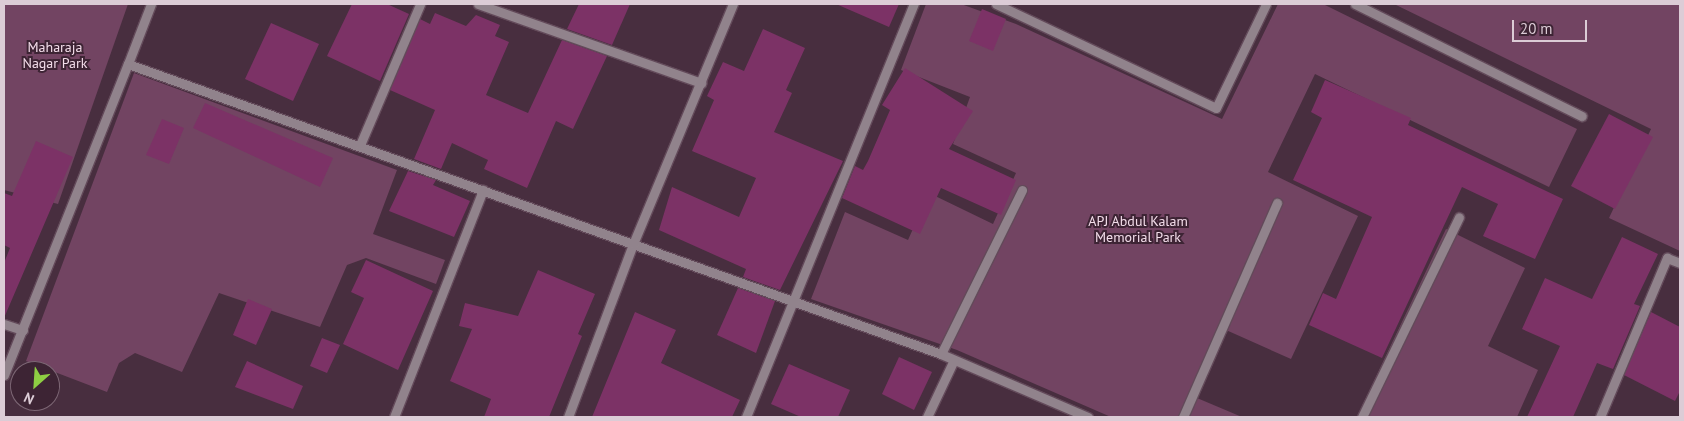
<!DOCTYPE html>
<style>
body{margin:0}
#map{position:relative;width:1684px;height:421px;overflow:hidden;background:#482e3f;font-family:"PT Sans",sans-serif}
div>[style]{position:absolute}
.green>*{inset:0;background:#724462}
.building>*{inset:0;background:#7c3266}
.roads{filter:drop-shadow(1px 0 #634a5a) drop-shadow(-1px 0 #634a5a) drop-shadow(0 1px #634a5a) drop-shadow(0 -1px #634a5a)}
.minor>*{height:9px;margin:-4.5px;padding:0 4.5px;transform-origin:4.5px;border-radius:4.5px;background:#91838c}
span{translate:-50% -50%;white-space:nowrap;text-align:center;line-height:1.15;-webkit-text-stroke:4px #3d2434;paint-order:stroke}
.park-label{font-size:14px;color:#f3ddea}
.frame{position:absolute;inset:0;border:5px solid #dcccd6;pointer-events:none}
.north{position:absolute;left:10px;top:361px;width:50px;height:50px;box-sizing:border-box;background:#3d2434;border:1px solid #7d6775;border-radius:50%;rotate:206deg;font-size:14px;font-weight:700;line-height:20px;text-align:center;color:#dcccd6}
.north::after{content:'';display:block;margin:auto;width:18px;height:22px;background:#8ece43;clip-path:polygon(50% 0,100% 100%,50% 72%,0 100%)}
.scale{position:absolute;left:1512px;top:20px;width:75px;height:22px;box-sizing:border-box;border:2px solid #dcccd6;border-top:0;padding-left:6px;font-size:15px;line-height:18px;white-space:nowrap;color:#dcccd6;-webkit-text-stroke:4px #3d2434;paint-order:stroke}
</style>
<div id="map">
<div class="green">
<div style="clip-path:polygon(4px 4px,128px 4px,58px 204px,4px 190px)"></div>
<div style="clip-path:polygon(926px 4px,961px 4px,1016px 24px,1222px 119px,1278px 4px,1323px 4px,1577px 129px,1549px 187px,1315px 74px,1268px 172px,1358px 216px,1291px 359px,1226px 330px,1197px 398px,1242px 417px,1111px 417px,957px 350px,811px 299px,845px 212px,908px 240px,929px 193px,993px 224px,1016px 173px,953px 144px,970px 97px,901px 70px)"></div>
<div style="clip-path:polygon(1394px 4px,1680px 4px,1680px 251px,1609px 218px,1651px 129px)"></div>
<div style="clip-path:polygon(134px 73px,397px 170px,373px 234px,445px 260px,436px 284px,366px 258px,347px 265px,320px 327px,219px 293px,182px 372px,135px 353px,119px 363px,107px 392px,26px 361px)"></div>
<div style="clip-path:polygon(1446px 229px,1525px 268px,1488px 346px,1538px 370px,1517px 417px,1357px 417px)"></div>
</div>
<div class="building">
<div style="clip-path:polygon(352px 4px,387px 4px,409px 14px,380px 81px,327px 56px)"></div>
<div style="clip-path:polygon(579px 4px,630px 4px,612px 45px,567px 29px)"></div>
<div style="clip-path:polygon(836px 4px,899px 4px,889px 27px)"></div>
<div style="clip-path:polygon(982px 9px,1006px 19px,993px 51px,969px 41px)"></div>
<div style="clip-path:polygon(435px 13px,466px 26px,476px 15px,500px 25px,495px 36px,509px 42px,486px 95px,528px 113px,562px 40px,607px 56px,573px 129px,556px 121px,527px 188px,484px 169px,488px 160px,452px 143px,441px 169px,414px 159px,435px 110px,390px 90px,420px 19px,430px 24px)"></div>
<div style="clip-path:polygon(271px 23px,319px 44px,293px 101px,245px 79px)"></div>
<div style="clip-path:polygon(763px 29px,805px 48px,786px 90px,792px 93px,774px 132px,843px 161px,780px 290px,743px 277px,746px 269px,659px 230px,672px 187px,739px 217px,756px 178px,692px 151px,714px 100px,707px 96px,723px 62px,744px 71px)"></div>
<div style="clip-path:polygon(905px 68px,973px 111px,949px 149px,1016px 180px,1001px 215px,941px 188px,920px 234px,842px 198px,855px 166px,863px 170px,868px 161px,890px 110px,882px 105px)"></div>
<div style="clip-path:polygon(1325px 80px,1411px 118px,1408px 125px,1563px 199px,1535px 259px,1483px 236px,1498px 204px,1462px 187px,1382px 358px,1309px 325px,1323px 293px,1336px 299px,1372px 217px,1293px 180px,1322px 118px,1311px 112px)"></div>
<div style="clip-path:polygon(205px 103px,333px 158px,320px 187px,193px 128px)"></div>
<div style="clip-path:polygon(1609px 114px,1653px 137px,1615px 209px,1571px 186px)"></div>
<div style="clip-path:polygon(162px 119px,184px 128px,169px 164px,146px 155px)"></div>
<div style="clip-path:polygon(36px 141px,73px 157px,4px 318px,4px 263px,10px 248px,4px 245px,4px 193px,12px 196px)"></div>
<div style="clip-path:polygon(408px 171px,436px 180px,433px 185px,470px 201px,454px 237px,389px 211px)"></div>
<div style="clip-path:polygon(1622px 237px,1658px 254px,1634px 304px,1640px 306px,1613px 369px,1597px 363px,1573px 417px,1527px 417px,1560px 346px,1522px 329px,1545px 278px,1592px 299px)"></div>
<div style="clip-path:polygon(366px 260px,433px 291px,398px 370px,343px 344px,364px 298px,351px 292px)"></div>
<div style="clip-path:polygon(538px 270px,595px 294px,578px 334px,582px 336px,549px 417px,484px 417px,491px 399px,450px 381px,472px 329px,459px 326px,465px 303px,518px 316px)"></div>
<div style="clip-path:polygon(738px 288px,775px 301px,756px 353px,717px 335px)"></div>
<div style="clip-path:polygon(248px 299px,272px 309px,256px 345px,233px 335px)"></div>
<div style="clip-path:polygon(635px 312px,676px 330px,661px 363px,740px 400px,732px 417px,592px 417px)"></div>
<div style="clip-path:polygon(1651px 312px,1680px 327px,1680px 391px,1675px 401px,1624px 375px)"></div>
<div style="clip-path:polygon(322px 338px,340px 345px,327px 373px,310px 366px)"></div>
<div style="clip-path:polygon(899px 357px,932px 372px,914px 410px,882px 394px)"></div>
<div style="clip-path:polygon(247px 361px,303px 386px,293px 409px,235px 387px)"></div>
<div style="clip-path:polygon(789px 364px,850px 390px,838px 417px,801px 417px,771px 404px)"></div>
</div>
<div class="roads">
<div class="minor">
<div style="left:151px;top:4px;width:64px;rotate:111deg"></div>
<div style="left:128px;top:64px;width:863px;rotate:19.63deg"></div>
<div style="left:941px;top:354px;width:160px;rotate:23.2deg"></div>
<div style="left:478px;top:4px;width:237px;rotate:19.5deg"></div>
<div style="left:996px;top:4px;width:243px;rotate:25.3deg"></div>
<div style="left:1216px;top:108px;width:115px;rotate:-64.3deg"></div>
<div style="left:1355px;top:4px;width:253px;rotate:26.3deg"></div>
<div style="left:360px;top:145px;width:153px;rotate:-66.9deg"></div>
<div style="left:4px;top:324px;width:20px;rotate:18deg"></div>
<div style="left:941px;top:354px;width:183px;rotate:-63.7deg"></div>
<div style="left:4px;top:375px;width:335px;rotate:-68.3deg"></div>
<div style="left:394px;top:417px;width:244px;rotate:-68.6deg"></div>
<div style="left:568px;top:417px;width:185px;rotate:-69.4deg"></div>
<div style="left:633px;top:244px;width:260px;rotate:-67.4deg"></div>
<div style="left:746px;top:417px;width:446px;rotate:-67.9deg"></div>
<div style="left:927px;top:417px;width:63px;rotate:-64.7deg"></div>
<div style="left:1183px;top:417px;width:234px;rotate:-66.3deg"></div>
<div style="left:1362px;top:417px;width:222px;rotate:-64.1deg"></div>
<div style="left:1600px;top:417px;width:173px;rotate:-67.2deg"></div>
<div style="left:1667px;top:258px;width:14px;rotate:21deg"></div>
</div>
</div>
<div class="park-label">
<span style="left:55px;top:55px">Maharaja<br>Nagar Park</span>
<span style="left:1138px;top:229px">APJ Abdul Kalam<br>Memorial Park</span>
</div>
<div class="frame"></div>
<div class="north">N</div>
<div class="scale">20 m</div>
</div>
